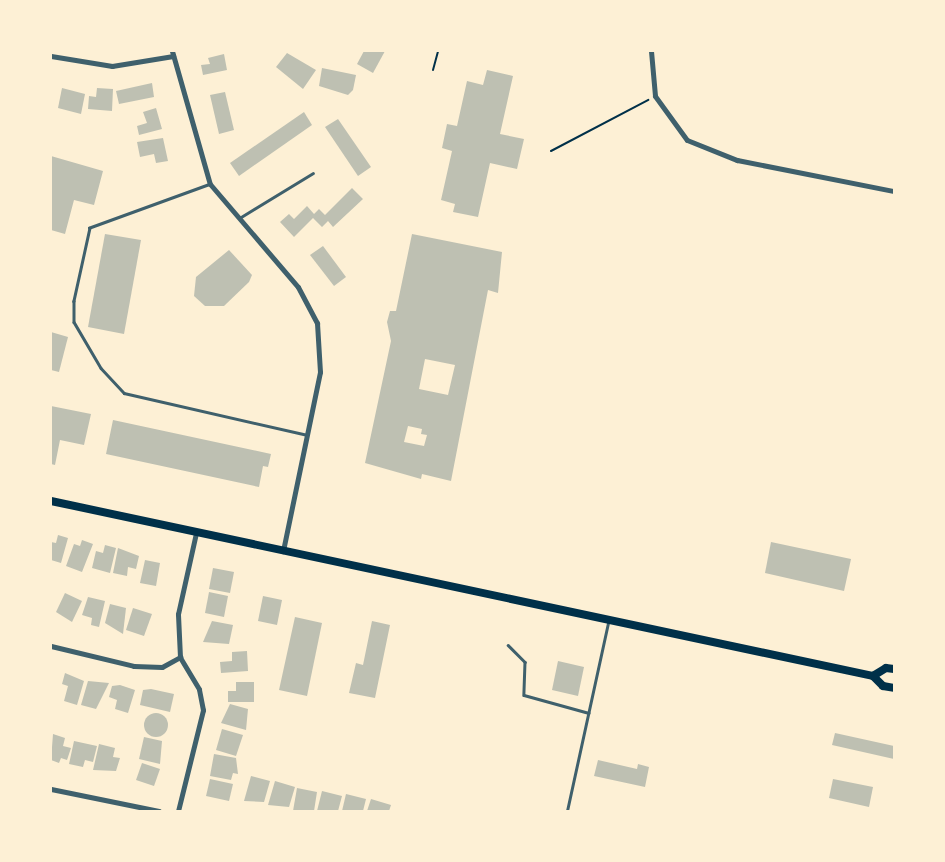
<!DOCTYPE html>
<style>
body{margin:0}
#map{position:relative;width:945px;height:862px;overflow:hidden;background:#fdf0d5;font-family:"Open Sans",sans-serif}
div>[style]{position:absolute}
.building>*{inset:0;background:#bec0b2}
.round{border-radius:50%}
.path>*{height:2px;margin:-1px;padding:0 1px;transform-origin:1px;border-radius:1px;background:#003049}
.service>*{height:2.5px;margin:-1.25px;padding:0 1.25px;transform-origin:1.25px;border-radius:1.25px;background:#3f606c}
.minor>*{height:5px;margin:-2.5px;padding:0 2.5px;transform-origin:2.5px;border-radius:2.5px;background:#3f606c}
.primary>*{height:8px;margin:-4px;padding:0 4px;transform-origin:4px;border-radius:4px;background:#003049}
span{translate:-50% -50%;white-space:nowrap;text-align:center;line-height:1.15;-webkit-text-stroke:7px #fdf0d5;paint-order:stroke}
.frame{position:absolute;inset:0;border:52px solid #fdf0d5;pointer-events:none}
</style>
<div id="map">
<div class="building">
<div style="clip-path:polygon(364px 51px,385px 51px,373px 73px,357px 64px)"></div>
<div style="clip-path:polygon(287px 53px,316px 70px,303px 89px,276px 67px)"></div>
<div style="clip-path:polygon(224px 54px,227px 70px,203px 75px,201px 65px,210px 64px,208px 58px)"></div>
<div style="clip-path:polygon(322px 68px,356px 75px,353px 90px,348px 95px,319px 86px)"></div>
<div style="clip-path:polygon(487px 70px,513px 76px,500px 134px,524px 139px,517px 169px,490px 163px,478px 217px,453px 212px,455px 204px,441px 200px,452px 151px,442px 148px,447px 124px,457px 126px,467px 81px,483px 85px)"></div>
<div style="clip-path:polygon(152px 83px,154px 97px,119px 104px,116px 91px)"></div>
<div style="clip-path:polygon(62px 88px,85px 94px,81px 114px,58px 108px)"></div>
<div style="clip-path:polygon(97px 88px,113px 89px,112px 111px,88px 109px,89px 96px,96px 97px)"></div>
<div style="clip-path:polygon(225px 92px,234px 130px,219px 134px,210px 95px)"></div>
<div style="clip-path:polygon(156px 108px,162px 129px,139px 135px,137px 126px,147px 123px,143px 112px)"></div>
<div style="clip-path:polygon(304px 112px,312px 125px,239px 176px,230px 163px)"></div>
<div style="clip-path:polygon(338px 119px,371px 167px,358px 176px,325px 127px)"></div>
<div style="clip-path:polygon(163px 138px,168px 161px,156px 163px,154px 154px,140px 157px,137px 142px)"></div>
<div style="clip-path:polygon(51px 156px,103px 171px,94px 205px,74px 200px,65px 234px,51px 230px)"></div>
<div style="clip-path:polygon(352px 188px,363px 199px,333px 227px,328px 221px,322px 227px,313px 218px,294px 237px,280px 222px,289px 214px,294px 219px,307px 206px,314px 214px,319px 209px,325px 215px)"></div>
<div style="clip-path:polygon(105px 234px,141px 240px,124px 334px,88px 327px)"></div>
<div style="clip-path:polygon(evenodd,412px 234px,502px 252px,498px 293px,488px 290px,451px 481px,422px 474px,421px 479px,365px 463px,391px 341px,387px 322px,390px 311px,396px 311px,412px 234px,425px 359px,455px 365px,448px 395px,419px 389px,425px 359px,412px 234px,408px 426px,422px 429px,421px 434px,427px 435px,424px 446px,404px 442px,408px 426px)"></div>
<div style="clip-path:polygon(323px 246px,346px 277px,334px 286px,310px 255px)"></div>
<div style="clip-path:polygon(229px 250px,252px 275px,249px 282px,224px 306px,205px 306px,194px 296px,196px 277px)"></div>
<div style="clip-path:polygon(51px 332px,68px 337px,59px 372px,51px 370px)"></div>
<div style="clip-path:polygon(51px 406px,91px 414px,84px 445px,60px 440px,55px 465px,51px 464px)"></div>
<div style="clip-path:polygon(113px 420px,271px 454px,268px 467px,263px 466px,259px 487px,106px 454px)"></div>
<div style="clip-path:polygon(58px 535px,68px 538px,61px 563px,51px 560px,51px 542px,56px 543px)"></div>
<div style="clip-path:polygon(82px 540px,93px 544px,82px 572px,66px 566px,74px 544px,80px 546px)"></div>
<div style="clip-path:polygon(771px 542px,851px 559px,844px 591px,765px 573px)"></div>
<div style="clip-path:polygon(105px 545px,116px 548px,110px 573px,92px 568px,96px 551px,103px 553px)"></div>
<div style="clip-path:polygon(118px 548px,139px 556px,136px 569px,128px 567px,127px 576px,113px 573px)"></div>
<div style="clip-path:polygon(145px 560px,160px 563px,156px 586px,140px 583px)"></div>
<div style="clip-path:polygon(213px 568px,234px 572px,230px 593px,209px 589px)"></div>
<div style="clip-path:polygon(209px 592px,228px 596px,224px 617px,205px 613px)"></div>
<div style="clip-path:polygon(65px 593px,82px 601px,72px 622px,56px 612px)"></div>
<div style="clip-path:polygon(263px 596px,282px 600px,277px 625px,258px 621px)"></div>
<div style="clip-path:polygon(88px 597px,105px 601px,99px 627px,91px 625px,92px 618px,82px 615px)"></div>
<div style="clip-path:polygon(110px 604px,126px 608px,123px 634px,105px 623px)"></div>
<div style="clip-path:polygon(133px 608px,152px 614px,144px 636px,126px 630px)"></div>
<div style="clip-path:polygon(295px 617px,322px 623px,307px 696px,279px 690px)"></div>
<div style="clip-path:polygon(212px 621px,233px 625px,229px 644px,203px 642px)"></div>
<div style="clip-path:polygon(372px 621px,390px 625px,375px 698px,349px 693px,356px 663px,363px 665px)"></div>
<div style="clip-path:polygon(247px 651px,248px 671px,221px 673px,220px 662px,232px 661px,232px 652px)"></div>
<div style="clip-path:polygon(558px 661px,584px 667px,578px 696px,552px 690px)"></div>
<div style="clip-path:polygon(65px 673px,84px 681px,77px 705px,64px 701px,68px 686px,62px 684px)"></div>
<div style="clip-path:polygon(88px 681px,109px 683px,96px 709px,81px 705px)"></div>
<div style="clip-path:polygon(236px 682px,254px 682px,254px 702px,228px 702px,228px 691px,236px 691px)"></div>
<div style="clip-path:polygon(120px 685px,135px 690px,128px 713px,115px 709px,117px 700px,109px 697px,112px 686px)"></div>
<div style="clip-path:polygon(151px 689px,174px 694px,170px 712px,140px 705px,143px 690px)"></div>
<div style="clip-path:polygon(230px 704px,248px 709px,246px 730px,221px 723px)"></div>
<div class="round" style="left:144px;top:713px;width:24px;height:24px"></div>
<div style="clip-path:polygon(222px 729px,243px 735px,236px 756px,216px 750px)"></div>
<div style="clip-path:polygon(835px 733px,894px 746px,894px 759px,832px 745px)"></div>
<div style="clip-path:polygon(53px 734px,65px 738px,63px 746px,71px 748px,67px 760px,61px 758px,59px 763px,51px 760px)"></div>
<div style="clip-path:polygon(144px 737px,162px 741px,160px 764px,139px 759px)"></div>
<div style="clip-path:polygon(74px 741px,97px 746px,93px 762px,85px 760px,83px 767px,69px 764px)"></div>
<div style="clip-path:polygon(99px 744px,115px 748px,113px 757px,120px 758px,116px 771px,93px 770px)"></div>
<div style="clip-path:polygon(214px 754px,236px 758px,238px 774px,233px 773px,231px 780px,210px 776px)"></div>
<div style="clip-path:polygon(598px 760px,637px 769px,638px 764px,649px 767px,645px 787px,594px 776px)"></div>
<div style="clip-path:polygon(142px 763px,160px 769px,154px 786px,136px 780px)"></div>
<div style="clip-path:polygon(251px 776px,270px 781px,264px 802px,244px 801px)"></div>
<div style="clip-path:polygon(210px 779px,233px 784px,229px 801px,206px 796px)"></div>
<div style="clip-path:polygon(833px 779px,873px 787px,869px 807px,829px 798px)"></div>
<div style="clip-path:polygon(275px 781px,295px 787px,289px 807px,268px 805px)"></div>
<div style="clip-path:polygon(297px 788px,317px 792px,314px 811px,293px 811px)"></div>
<div style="clip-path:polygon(322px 791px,342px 796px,338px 811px,317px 811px)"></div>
<div style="clip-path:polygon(346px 794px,366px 799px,363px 811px,342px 811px)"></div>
<div style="clip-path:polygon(371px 799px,391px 805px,389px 811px,367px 811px)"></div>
</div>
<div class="path">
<div style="left:433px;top:70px;width:20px;rotate:-75deg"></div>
<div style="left:551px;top:151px;width:110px;rotate:-27.7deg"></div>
</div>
<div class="service">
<div style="left:208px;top:185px;width:126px;rotate:160deg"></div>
<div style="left:90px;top:228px;width:75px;rotate:102.4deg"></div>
<div style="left:74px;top:301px;width:21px;rotate:90deg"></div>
<div style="left:74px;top:322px;width:53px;rotate:59.6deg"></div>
<div style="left:101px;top:368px;width:34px;rotate:47deg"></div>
<div style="left:124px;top:393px;width:188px;rotate:12.9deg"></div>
<div style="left:241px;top:217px;width:84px;rotate:-31.4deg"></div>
<div style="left:508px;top:645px;width:24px;rotate:45deg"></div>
<div style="left:525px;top:662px;width:33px;rotate:92deg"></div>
<div style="left:524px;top:695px;width:67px;rotate:15.5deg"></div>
<div style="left:567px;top:811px;width:192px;rotate:-77.7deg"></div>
</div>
<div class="minor">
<div style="left:172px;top:51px;width:138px;rotate:74.1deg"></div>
<div style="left:210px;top:184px;width:135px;rotate:49.5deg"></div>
<div style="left:298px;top:287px;width:41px;rotate:62.2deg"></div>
<div style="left:317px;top:323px;width:49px;rotate:86.5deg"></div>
<div style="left:320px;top:372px;width:183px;rotate:101.7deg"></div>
<div style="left:651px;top:51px;width:45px;rotate:84.9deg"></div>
<div style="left:655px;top:96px;width:54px;rotate:54deg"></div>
<div style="left:687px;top:140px;width:54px;rotate:21.8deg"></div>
<div style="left:737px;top:160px;width:160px;rotate:11.2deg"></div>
<div style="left:51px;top:56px;width:62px;rotate:9.3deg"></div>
<div style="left:112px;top:66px;width:62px;rotate:-9.3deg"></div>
<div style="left:51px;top:646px;width:85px;rotate:13.5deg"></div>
<div style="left:134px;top:666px;width:28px;rotate:2deg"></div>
<div style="left:162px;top:667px;width:21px;rotate:-29deg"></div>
<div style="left:51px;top:789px;width:110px;rotate:11.5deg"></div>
<div style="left:178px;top:811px;width:104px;rotate:-76.1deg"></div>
<div style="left:203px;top:710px;width:21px;rotate:-101deg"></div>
<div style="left:199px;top:689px;width:37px;rotate:-121deg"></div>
<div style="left:180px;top:657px;width:43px;rotate:-92.7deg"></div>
<div style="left:178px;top:614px;width:83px;rotate:-77.5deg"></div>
</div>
<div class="primary">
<div style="left:51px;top:501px;width:840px;rotate:12.02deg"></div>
<div style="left:873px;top:676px;width:14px;rotate:45deg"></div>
<div style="left:883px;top:686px;width:11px;rotate:10deg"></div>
<div style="left:873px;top:676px;width:15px;rotate:-32deg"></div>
<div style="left:886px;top:668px;width:8px;rotate:7deg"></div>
</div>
<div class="frame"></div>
</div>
